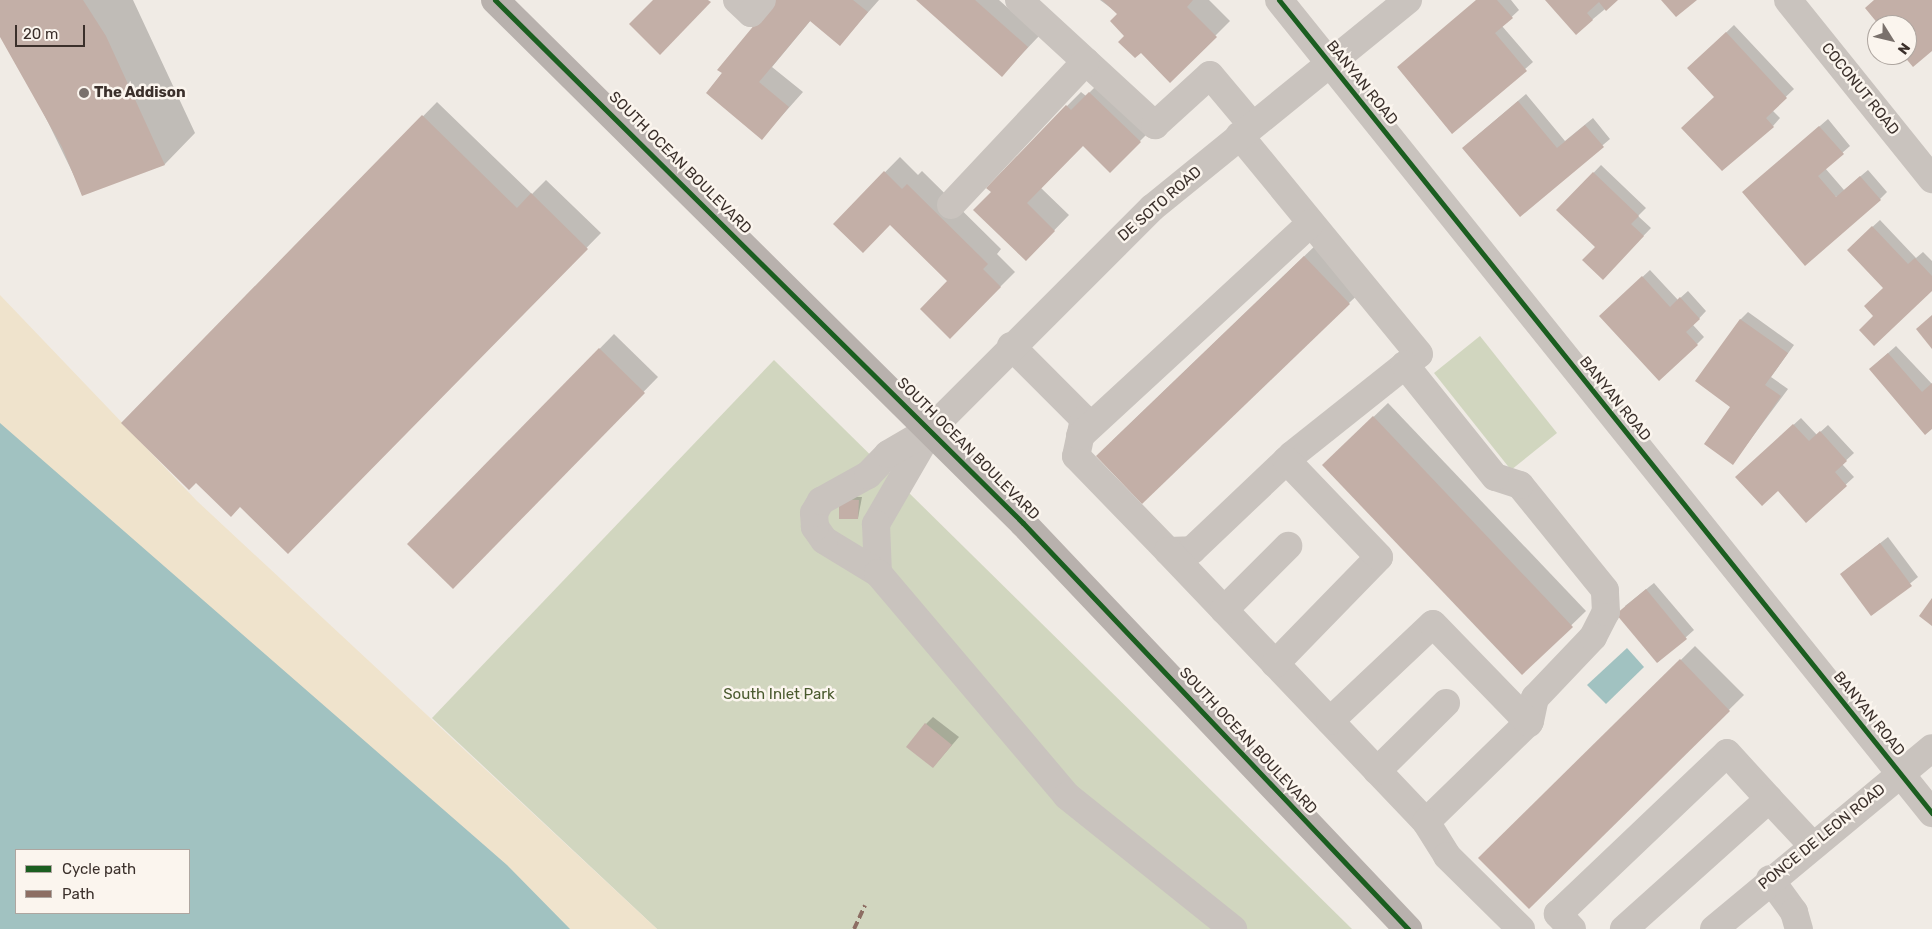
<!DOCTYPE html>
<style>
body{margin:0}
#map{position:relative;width:1932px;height:929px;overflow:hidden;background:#f0ebe5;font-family:Rubik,sans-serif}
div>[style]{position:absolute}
.green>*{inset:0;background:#d1d6bf}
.sand>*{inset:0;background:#efe3cc}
.water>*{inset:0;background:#a1c2c1}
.shadow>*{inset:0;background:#0003}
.building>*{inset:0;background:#c3afa7}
.minor>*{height:28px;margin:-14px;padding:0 14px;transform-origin:14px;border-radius:14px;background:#c9c3be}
.major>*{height:28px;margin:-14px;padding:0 14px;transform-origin:14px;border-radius:14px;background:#b8b1ad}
.quiet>*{height:4px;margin-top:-2px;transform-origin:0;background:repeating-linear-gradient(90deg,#8d6e63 0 8px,transparent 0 12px)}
.cycleway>*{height:5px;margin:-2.5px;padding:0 2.5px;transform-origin:2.5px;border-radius:2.5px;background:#1b5e20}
.dots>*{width:14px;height:14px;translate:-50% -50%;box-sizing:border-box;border:2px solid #fbf5ee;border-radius:50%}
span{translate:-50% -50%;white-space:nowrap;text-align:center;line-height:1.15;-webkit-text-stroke:5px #fbf5ee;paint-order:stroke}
.street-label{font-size:15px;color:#3b302b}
.poi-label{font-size:15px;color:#3b302b;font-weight:700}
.left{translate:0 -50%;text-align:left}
.park-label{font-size:15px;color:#4a5a2e}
.legend{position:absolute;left:15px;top:849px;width:175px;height:65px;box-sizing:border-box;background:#fbf5ee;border:1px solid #aea6a0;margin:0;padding:6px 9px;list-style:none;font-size:15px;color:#3b302b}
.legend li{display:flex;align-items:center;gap:10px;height:25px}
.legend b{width:25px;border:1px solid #aea6a0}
.north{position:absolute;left:1867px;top:15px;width:50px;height:50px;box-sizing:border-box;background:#fbf5ee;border:1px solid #aea6a0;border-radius:50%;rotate:126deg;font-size:14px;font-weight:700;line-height:20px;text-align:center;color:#3b302b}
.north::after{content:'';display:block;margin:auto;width:18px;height:22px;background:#7a716c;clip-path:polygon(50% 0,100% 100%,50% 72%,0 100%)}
.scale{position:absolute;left:15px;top:25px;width:70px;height:22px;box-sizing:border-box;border:2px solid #3b302b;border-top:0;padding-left:6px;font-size:15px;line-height:18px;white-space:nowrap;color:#3b302b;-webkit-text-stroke:4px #fbf5ee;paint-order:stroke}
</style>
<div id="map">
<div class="green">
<div style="clip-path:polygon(1480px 336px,1557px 433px,1511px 470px,1434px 373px)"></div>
<div style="clip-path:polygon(774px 360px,1352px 929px,657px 929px,432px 718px)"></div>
</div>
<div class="sand">
<div style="clip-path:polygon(evenodd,0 295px,197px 501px,657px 929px,0 929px,0 295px,16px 850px,189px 850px,189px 913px,16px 913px,16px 850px)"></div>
</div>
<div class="water">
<div style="clip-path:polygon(evenodd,0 423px,507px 865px,570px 929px,0 929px,0 423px,189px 850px,189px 913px,16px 913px,16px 850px,189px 850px)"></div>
<div style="clip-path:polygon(1627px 648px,1644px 667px,1606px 704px,1587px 685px)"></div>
</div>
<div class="shadow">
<div style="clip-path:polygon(0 0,133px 0,195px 133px,165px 164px,83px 194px,24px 73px,0 36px)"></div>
<div style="clip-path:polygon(777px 0,879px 0,840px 44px,811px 20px,772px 67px,803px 92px,762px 138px,707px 93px)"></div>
<div style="clip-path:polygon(918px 0,999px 0,1039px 36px,1002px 75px)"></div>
<div style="clip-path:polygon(1100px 0,1209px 0,1230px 21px,1170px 81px,1126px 36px,1119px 14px)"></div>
<div style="clip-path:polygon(1476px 0,1511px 0,1519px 10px,1502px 26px,1533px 62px,1452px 133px)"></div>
<div style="clip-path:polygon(1547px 0,1616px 0,1576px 33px)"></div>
<div style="clip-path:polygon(1734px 25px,1794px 89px,1772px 110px,1780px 118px,1773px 126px,1716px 97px,1689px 68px)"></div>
<div style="clip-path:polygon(1104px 78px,1154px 127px,1110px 171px,1083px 144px,1041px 188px,1069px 215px,1040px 245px,993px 192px,1067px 106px,1081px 92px,1086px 96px)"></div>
<div style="clip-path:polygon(1526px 94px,1565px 141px,1593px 118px,1610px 139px,1520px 215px,1471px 141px)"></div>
<div style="clip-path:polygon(437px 102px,532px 194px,546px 180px,601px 233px,288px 553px,240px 506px,197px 482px,123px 423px)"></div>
<div style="clip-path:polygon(1828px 119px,1850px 146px,1825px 168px,1844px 190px,1868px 170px,1887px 192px,1880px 199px,1744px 192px)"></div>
<div style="clip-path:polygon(900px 157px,918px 175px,922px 171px,1001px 249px,997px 254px,1015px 272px,950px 337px,949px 281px,890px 223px,834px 224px)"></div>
<div style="clip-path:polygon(1601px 165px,1646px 208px,1638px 216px,1651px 228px,1603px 278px,1596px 247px,1558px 210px)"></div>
<div style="clip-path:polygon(1880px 220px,1916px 258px,1923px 252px,1932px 261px,1932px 289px,1875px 316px,1885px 288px,1856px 242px)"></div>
<div style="clip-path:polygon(1319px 242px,1364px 289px,1349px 303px,1112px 441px)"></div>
<div style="clip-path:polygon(1650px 270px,1678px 300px,1688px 291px,1706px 311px,1693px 325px,1704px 337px,1697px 344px,1608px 309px)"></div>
<div style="clip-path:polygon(1748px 312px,1794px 345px,1771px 377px,1788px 389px,1733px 463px,1740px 320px)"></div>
<div style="clip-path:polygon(614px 334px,658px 377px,453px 587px,409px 544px)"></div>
<div style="clip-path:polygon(1896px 346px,1932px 384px,1932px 427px,1878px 362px)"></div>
<div style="clip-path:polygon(1388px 403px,1586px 611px,1522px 673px,1339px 450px)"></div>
<div style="clip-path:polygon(1801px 418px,1817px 435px,1828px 425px,1854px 453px,1842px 464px,1854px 477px,1806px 521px,1778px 490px,1744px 470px)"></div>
<div style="clip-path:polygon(844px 497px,862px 497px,858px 518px)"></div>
<div style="clip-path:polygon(1888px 537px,1918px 577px,1872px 615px,1841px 574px)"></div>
<div style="clip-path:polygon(1654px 583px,1694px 630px,1658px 662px,1625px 606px)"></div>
<div style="clip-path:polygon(1695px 646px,1744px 695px,1529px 907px,1480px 858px)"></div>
<div style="clip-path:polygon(933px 717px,959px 737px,933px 767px,926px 724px)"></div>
</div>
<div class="building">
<div style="clip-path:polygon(0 0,83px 0,106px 36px,165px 165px,82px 196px,62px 147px,0 37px)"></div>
<div style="clip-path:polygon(653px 0,708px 0,711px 2px,660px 55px,629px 24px)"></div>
<div style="clip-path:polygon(775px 0,853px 0,868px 12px,840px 46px,810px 21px,759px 82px,789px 107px,762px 140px,706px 93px,722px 73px,717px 70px)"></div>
<div style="clip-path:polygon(916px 0,975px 0,1028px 47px,1002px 77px)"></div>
<div style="clip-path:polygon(1102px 0,1193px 0,1187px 7px,1217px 37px,1170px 83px,1141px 53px,1135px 58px,1118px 42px,1124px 36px,1110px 21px,1117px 14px)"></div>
<div style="clip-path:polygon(1476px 0,1497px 0,1513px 18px,1495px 33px,1527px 71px,1452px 134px,1397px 67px)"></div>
<div style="clip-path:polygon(1545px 0,1618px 0,1606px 11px,1599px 2px,1587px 13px,1593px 20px,1576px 35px)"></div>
<div style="clip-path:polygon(1661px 0,1697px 0,1676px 17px)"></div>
<div style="clip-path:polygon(1874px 0,1932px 0,1932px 51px,1913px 67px,1903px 55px,1907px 55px,1907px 25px,1879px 25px,1865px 8px)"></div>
<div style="clip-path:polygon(1726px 32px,1787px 98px,1766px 118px,1774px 127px,1722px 171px,1681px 128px,1714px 97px,1687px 68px)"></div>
<div style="clip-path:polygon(1089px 92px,1141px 142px,1110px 173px,1083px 146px,1027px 203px,1055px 231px,1026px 261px,973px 210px,991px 192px,986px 188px,1066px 105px,1071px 110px)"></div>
<div style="clip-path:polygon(1518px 101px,1557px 148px,1585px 125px,1604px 147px,1520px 217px,1462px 148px)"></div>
<div style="clip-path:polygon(422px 115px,517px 208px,531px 193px,588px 249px,288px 554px,240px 507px,231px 517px,196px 483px,189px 490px,121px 423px)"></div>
<div style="clip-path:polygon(1819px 126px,1844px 154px,1818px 176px,1836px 197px,1860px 176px,1881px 200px,1805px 266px,1742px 192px)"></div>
<div style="clip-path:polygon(884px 171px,902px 189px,907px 184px,988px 264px,983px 269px,1001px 287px,950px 339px,920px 309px,947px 281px,890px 225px,863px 253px,833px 224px)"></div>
<div style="clip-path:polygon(1593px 172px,1639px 216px,1631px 224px,1644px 236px,1603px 280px,1582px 260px,1595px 247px,1556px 210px)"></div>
<div style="clip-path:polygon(1872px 226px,1908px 264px,1915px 258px,1932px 276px,1932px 291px,1874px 346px,1859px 330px,1873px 316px,1864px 306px,1883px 288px,1847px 250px)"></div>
<div style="clip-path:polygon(1304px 256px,1350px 304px,1142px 504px,1096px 456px)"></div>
<div style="clip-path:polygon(1642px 276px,1670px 307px,1680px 297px,1700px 319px,1686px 332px,1698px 345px,1659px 381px,1599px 316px)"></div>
<div style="clip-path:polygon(1932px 315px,1932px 349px,1916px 329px)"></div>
<div style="clip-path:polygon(1740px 319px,1788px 353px,1765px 385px,1781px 396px,1733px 465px,1704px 444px,1730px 407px,1695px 381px)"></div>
<div style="clip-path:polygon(599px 348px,645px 393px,453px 589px,407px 544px)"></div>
<div style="clip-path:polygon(1888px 353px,1922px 392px,1932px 383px,1932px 429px,1925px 435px,1869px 369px)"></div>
<div style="clip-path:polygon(1373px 416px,1573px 627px,1522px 675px,1322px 465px)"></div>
<div style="clip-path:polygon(1793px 424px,1809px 441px,1820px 431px,1847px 461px,1835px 472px,1847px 486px,1806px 523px,1778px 491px,1762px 506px,1735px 477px)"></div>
<div style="clip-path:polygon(839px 499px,859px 500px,858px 519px,839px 519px)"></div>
<div style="clip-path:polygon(1880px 543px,1912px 586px,1871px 616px,1840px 574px)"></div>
<div style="clip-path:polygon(1646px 589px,1687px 639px,1657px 663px,1616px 614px)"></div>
<div style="clip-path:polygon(1932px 598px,1932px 626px,1919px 616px)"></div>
<div style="clip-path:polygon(1680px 659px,1730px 711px,1529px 909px,1478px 858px)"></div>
<div style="clip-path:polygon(925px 723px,952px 745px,933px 768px,906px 747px)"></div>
</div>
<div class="minor">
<div style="left:737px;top:0;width:19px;rotate:43deg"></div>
<div style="left:751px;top:13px;width:17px;rotate:-50deg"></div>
<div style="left:1019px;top:0;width:185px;rotate:42.6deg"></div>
<div style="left:1155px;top:125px;width:74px;rotate:-42.3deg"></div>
<div style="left:1210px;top:75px;width:65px;rotate:50deg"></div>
<div style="left:1279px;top:0;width:1043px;rotate:51.23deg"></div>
<div style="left:1788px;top:0;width:230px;rotate:51.2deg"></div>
<div style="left:951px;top:205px;width:197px;rotate:-46.8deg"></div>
<div style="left:1011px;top:346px;width:103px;rotate:45deg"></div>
<div style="left:1084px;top:419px;width:38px;rotate:102deg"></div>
<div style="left:1076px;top:456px;width:132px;rotate:45.9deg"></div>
<div style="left:1168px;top:551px;width:24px;rotate:-2deg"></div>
<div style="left:1192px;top:550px;width:138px;rotate:-43.5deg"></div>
<div style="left:1292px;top:455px;width:162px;rotate:-38.5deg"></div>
<div style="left:1419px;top:354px;width:283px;rotate:-129.4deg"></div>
<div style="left:931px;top:429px;width:110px;rotate:120.1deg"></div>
<div style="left:876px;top:524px;width:49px;rotate:87.7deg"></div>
<div style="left:878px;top:573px;width:63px;rotate:-148.6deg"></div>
<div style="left:824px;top:540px;width:16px;rotate:-125deg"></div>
<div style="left:815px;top:527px;width:14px;rotate:-94deg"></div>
<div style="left:814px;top:513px;width:14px;rotate:-60deg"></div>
<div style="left:821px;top:501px;width:54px;rotate:-29deg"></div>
<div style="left:868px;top:475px;width:29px;rotate:-46deg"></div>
<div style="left:888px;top:454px;width:50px;rotate:-30.2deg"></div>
<div style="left:931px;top:429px;width:313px;rotate:-45deg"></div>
<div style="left:1152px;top:208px;width:330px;rotate:-39.1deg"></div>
<div style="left:1080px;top:436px;width:314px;rotate:-42.7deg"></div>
<div style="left:1168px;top:551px;width:374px;rotate:46.4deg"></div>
<div style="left:1426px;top:822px;width:145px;rotate:-44.2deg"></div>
<div style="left:1530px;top:721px;width:24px;rotate:-78deg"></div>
<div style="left:1535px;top:698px;width:84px;rotate:-46.4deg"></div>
<div style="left:1593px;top:637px;width:28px;rotate:-63deg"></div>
<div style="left:1606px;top:612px;width:22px;rotate:-93deg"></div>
<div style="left:1605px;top:590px;width:135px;rotate:-129deg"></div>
<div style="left:1520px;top:485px;width:26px;rotate:-162deg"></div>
<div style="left:1495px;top:477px;width:144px;rotate:-128.8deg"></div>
<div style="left:878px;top:573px;width:292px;rotate:49.7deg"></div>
<div style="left:1067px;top:796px;width:213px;rotate:38.7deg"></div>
<div style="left:1224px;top:610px;width:91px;rotate:-45deg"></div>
<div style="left:1275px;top:664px;width:149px;rotate:-45.8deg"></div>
<div style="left:1379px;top:557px;width:134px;rotate:-133.8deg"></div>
<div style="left:1330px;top:721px;width:141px;rotate:-43.3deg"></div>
<div style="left:1433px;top:624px;width:138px;rotate:45.9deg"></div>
<div style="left:1377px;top:771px;width:97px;rotate:-44.6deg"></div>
<div style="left:1769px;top:799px;width:63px;rotate:46.9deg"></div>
<div style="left:1426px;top:822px;width:40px;rotate:58deg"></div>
<div style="left:1447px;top:856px;width:104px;rotate:44.6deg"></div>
<div style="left:1770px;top:879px;width:41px;rotate:54deg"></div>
<div style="left:1794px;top:912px;width:18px;rotate:74deg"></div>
<div style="left:1572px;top:929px;width:21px;rotate:-133deg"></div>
<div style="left:1558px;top:914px;width:233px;rotate:-43.6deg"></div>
<div style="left:1727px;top:753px;width:62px;rotate:47.6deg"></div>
<div style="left:1769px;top:799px;width:195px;rotate:138.1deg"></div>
<div style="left:1714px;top:929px;width:283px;rotate:-39.7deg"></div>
</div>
<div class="major">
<div style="left:495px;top:0;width:743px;rotate:44.73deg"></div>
<div style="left:1023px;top:523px;width:560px;rotate:46.52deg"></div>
</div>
<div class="quiet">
<div style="left:854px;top:929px;width:26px;rotate:-65deg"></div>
</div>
<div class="cycleway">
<div style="left:495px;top:0;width:743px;rotate:44.73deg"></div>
<div style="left:1023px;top:523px;width:560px;rotate:46.52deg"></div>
<div style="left:1279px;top:0;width:1043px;rotate:51.23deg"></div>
</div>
<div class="dots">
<div style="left:84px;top:93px;background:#7a716c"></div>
</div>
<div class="street-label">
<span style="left:1362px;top:83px;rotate:51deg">BANYAN ROAD</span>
<span style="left:1860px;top:89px;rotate:51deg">COCONUT ROAD</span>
<span style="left:680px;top:163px;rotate:45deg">SOUTH OCEAN BOULEVARD</span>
<span style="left:1160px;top:204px;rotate:-41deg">DE SOTO ROAD</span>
<span style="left:1615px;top:399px;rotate:51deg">BANYAN ROAD</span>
<span style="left:968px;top:449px;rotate:45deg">SOUTH OCEAN BOULEVARD</span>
<span style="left:1869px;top:714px;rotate:51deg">BANYAN ROAD</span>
<span style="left:1248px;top:741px;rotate:47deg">SOUTH OCEAN BOULEVARD</span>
<span style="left:1822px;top:837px;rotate:-39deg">PONCE DE LEON ROAD</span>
</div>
<div class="poi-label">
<span class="left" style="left:94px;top:93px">The Addison</span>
</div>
<div class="park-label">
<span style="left:779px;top:695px">South Inlet Park</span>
</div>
<ul class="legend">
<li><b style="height:6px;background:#1b5e20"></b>Cycle path</li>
<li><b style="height:6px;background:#8d6e63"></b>Path</li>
</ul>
<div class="north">N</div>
<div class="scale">20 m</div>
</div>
